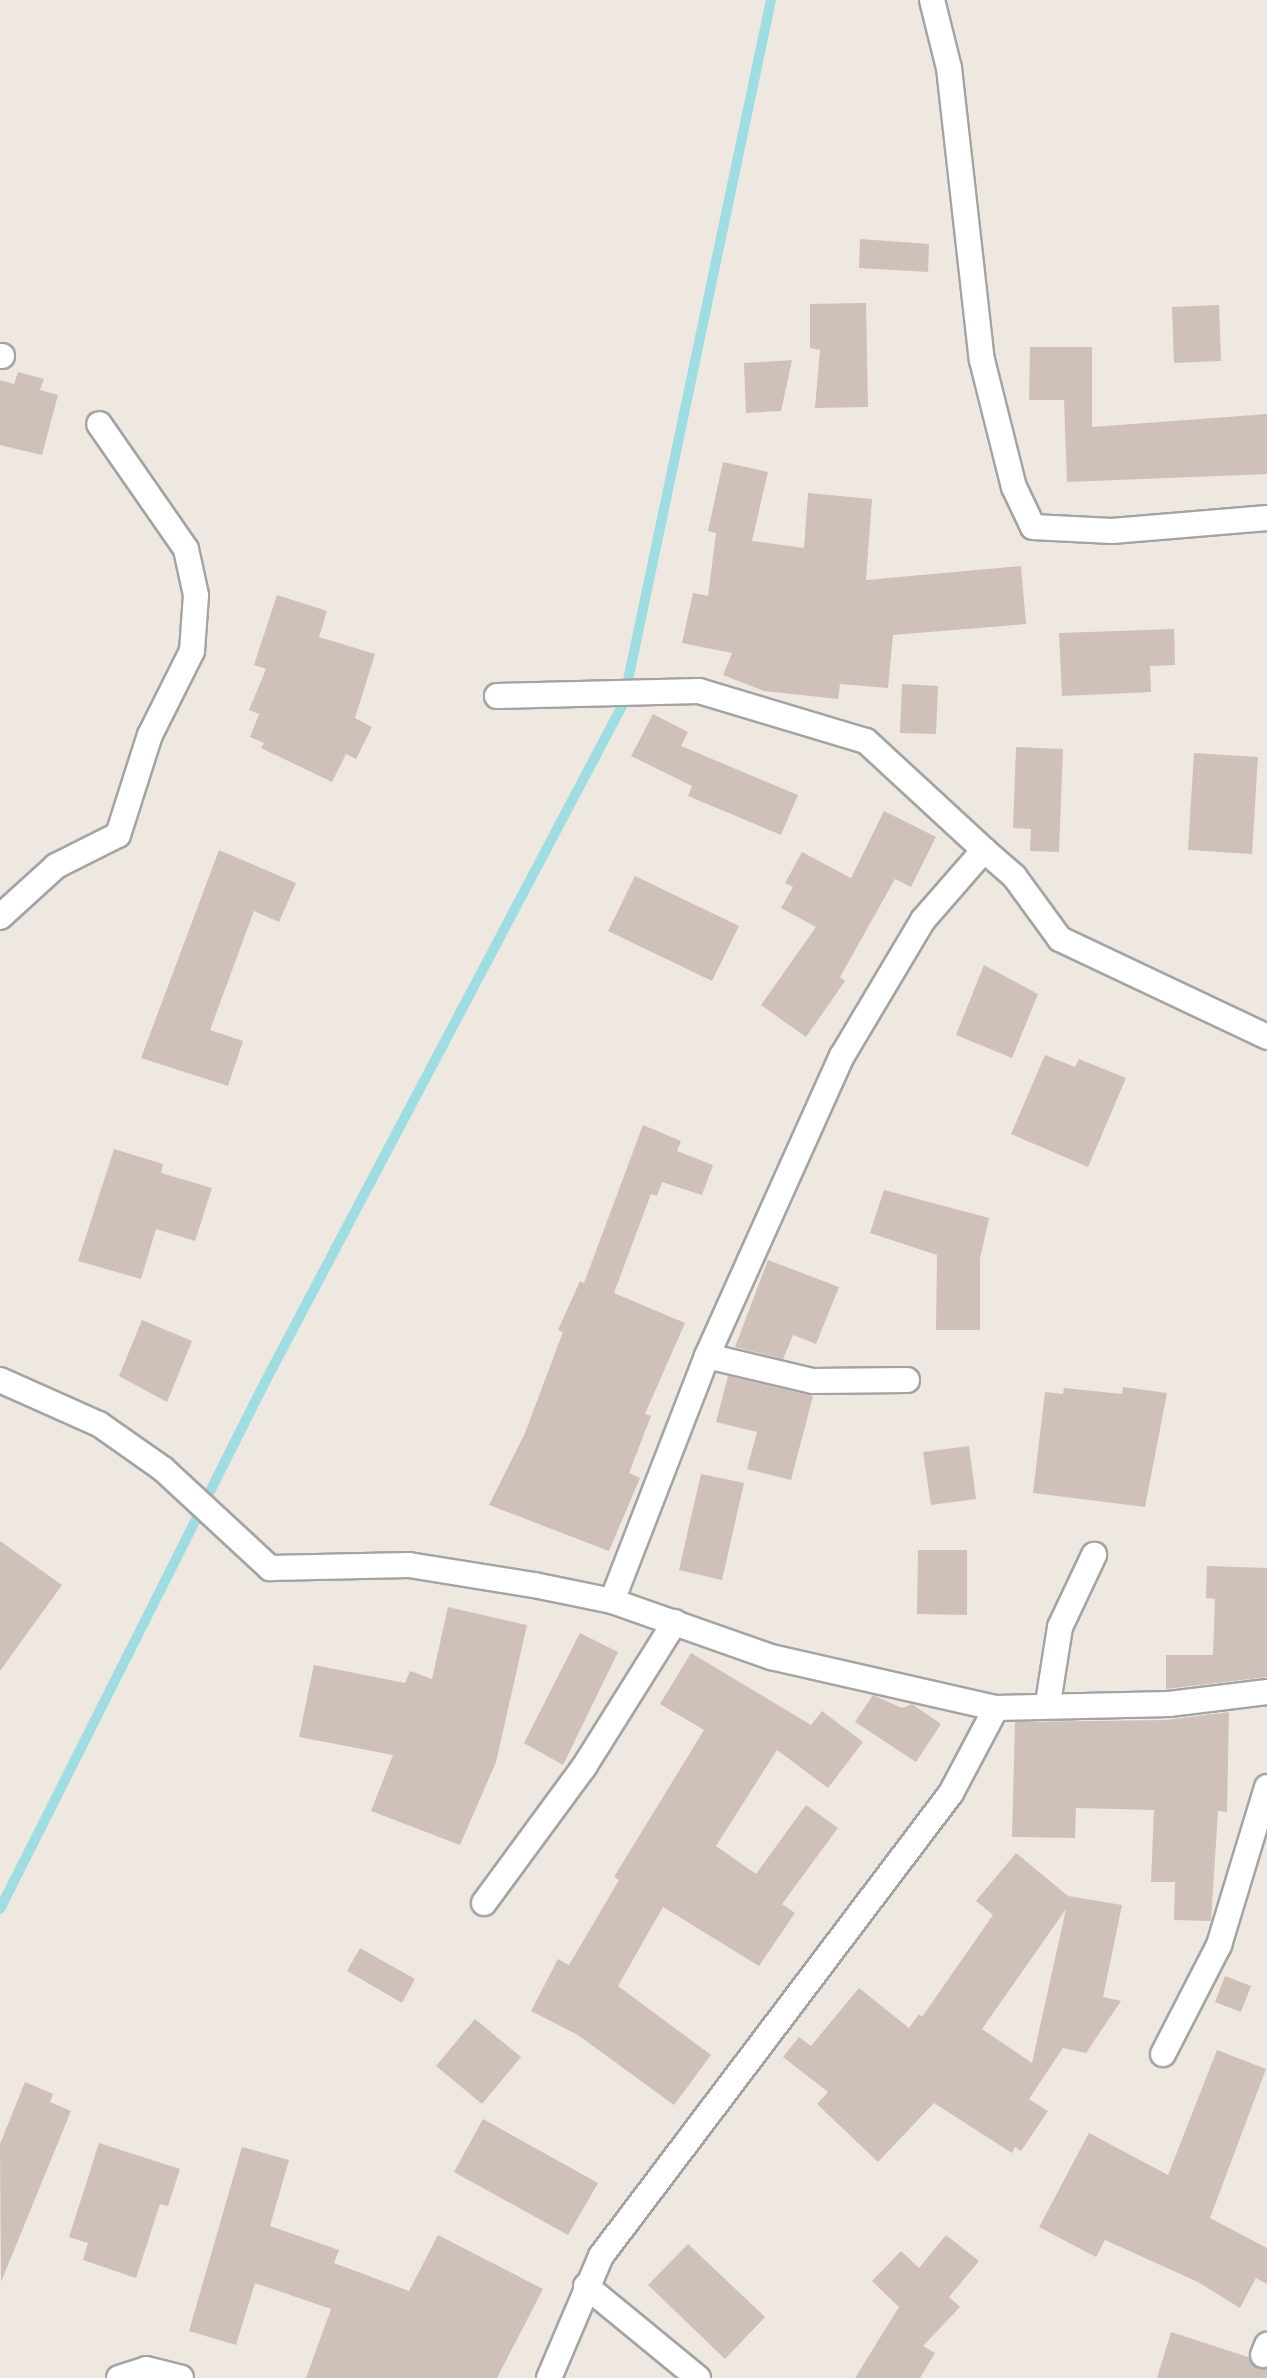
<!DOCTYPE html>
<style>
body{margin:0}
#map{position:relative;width:1267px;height:2378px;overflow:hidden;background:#efe8e1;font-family:Overpass,sans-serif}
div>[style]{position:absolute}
.stream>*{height:10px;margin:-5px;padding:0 5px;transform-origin:5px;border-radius:5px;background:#9edde1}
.building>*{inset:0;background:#cfc0ba}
.roads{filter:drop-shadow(2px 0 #a4a4a4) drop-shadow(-2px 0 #a4a4a4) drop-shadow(0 2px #a4a4a4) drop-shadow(0 -2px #a4a4a4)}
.street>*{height:24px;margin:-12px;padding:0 12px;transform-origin:12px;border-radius:12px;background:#fff}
span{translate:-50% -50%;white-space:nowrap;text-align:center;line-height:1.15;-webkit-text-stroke:6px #fff;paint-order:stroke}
</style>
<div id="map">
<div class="stream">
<div style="left:0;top:1909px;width:590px;rotate:-63.3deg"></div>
<div style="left:265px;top:1382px;width:767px;rotate:-62.16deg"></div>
<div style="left:623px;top:704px;width:719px;rotate:-78.13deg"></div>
</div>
<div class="building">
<div style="clip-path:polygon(860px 239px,929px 244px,928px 272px,859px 268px)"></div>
<div style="clip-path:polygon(866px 303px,868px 407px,815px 408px,820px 350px,810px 348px,810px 304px)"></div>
<div style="clip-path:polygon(1219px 305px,1221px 361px,1174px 363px,1172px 307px)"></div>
<div style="clip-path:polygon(1030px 347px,1092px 347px,1092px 427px,1267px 414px,1267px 474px,1067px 482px,1064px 400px,1029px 400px)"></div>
<div style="clip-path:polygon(792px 360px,781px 411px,746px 413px,744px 363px)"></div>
<div style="clip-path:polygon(18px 372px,44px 379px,40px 390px,58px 395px,42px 455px,0 445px,0 380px,14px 384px)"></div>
<div style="clip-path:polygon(723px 462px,768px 472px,752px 541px,804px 548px,808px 493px,872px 499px,866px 580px,1021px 566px,1026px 624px,893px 635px,888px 688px,840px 684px,838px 699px,764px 691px,723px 675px,732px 653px,682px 643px,693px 593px,708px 596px,716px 533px,708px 531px)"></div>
<div style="clip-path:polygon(277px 595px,327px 611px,319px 637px,375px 654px,355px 718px,372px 727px,356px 759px,346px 754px,332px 782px,261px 748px,264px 743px,250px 737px,259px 714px,249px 710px,266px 669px,254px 665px)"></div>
<div style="clip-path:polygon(1174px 629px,1175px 665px,1150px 666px,1151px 692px,1062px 696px,1059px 633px)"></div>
<div style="clip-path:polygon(902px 684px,938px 686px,936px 734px,900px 733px)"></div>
<div style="clip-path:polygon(653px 714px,688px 732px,681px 746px,798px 795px,781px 835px,688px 796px,692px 786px,631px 756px)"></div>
<div style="clip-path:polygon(1016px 747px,1063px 749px,1059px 852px,1030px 851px,1031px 829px,1013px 828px)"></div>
<div style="clip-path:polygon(1194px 753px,1258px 757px,1252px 854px,1188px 850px)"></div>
<div style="clip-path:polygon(884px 811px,936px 837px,911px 887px,895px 879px,840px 977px,845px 981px,806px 1037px,761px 1005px,816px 927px,781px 908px,793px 887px,785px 883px,802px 852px,851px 878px)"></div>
<div style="clip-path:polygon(219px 850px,296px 883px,279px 922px,254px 911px,210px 1030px,243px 1041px,228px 1086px,141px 1058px)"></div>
<div style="clip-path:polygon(635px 876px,739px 926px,712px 981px,608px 931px)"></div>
<div style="clip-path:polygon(984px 965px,1038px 994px,1012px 1058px,956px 1035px)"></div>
<div style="clip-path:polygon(1045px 1055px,1075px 1067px,1079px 1059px,1126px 1078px,1088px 1167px,1011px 1134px)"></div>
<div style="clip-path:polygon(643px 1125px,681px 1141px,677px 1151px,713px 1165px,702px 1195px,662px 1182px,657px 1196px,651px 1194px,614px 1293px,685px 1323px,645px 1414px,651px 1416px,629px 1473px,640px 1478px,609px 1551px,489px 1505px,525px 1433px,563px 1332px,558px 1330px,580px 1281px,584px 1283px)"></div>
<div style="clip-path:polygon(114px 1149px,163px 1164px,161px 1173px,212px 1188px,195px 1241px,156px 1229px,141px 1279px,78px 1261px)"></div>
<div style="clip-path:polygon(884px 1190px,989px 1218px,980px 1259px,980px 1330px,936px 1330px,937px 1255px,870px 1233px)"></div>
<div style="clip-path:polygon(768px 1260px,839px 1287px,816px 1344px,793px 1335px,783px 1359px,735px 1347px)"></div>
<div style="clip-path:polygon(142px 1320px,192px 1341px,167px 1402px,119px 1376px)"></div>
<div style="clip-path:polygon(728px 1376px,813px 1396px,791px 1480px,747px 1469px,757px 1432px,716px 1422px)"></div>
<div style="clip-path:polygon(1123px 1387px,1167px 1393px,1145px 1507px,1033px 1493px,1045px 1392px,1063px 1394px,1064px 1388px,1122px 1394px)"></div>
<div style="clip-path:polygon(969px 1446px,976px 1499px,931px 1505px,923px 1452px)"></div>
<div style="clip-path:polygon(701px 1474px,744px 1483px,722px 1580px,679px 1570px)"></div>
<div style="clip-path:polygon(0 1541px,62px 1585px,0 1671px)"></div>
<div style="clip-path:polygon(918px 1550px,967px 1550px,967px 1615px,917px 1614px)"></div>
<div style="clip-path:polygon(1207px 1566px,1267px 1568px,1267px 1677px,1166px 1689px,1166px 1655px,1213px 1655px,1215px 1599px,1206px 1598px)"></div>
<div style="clip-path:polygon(448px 1607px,527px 1625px,496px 1762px,460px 1845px,371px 1811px,393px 1755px,299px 1737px,314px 1665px,405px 1683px,410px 1671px,432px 1679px)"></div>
<div style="clip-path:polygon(580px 1633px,618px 1652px,563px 1765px,524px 1743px)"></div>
<div style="clip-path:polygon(691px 1653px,811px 1725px,822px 1711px,863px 1742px,828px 1788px,777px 1750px,716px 1846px,756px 1874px,806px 1805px,838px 1828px,782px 1904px,795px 1913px,759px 1966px,663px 1907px,618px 1986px,711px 2055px,674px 2105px,578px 2035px,531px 2011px,558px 1959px,569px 1965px,619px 1880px,614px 1877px,704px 1730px,660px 1704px)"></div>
<div style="clip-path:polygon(873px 1695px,902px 1708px,912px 1704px,941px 1724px,916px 1762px,855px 1722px)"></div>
<div style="clip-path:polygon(1229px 1712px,1227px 1812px,1218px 1811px,1211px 1921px,1174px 1920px,1175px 1882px,1151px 1882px,1154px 1810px,1076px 1808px,1075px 1838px,1012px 1837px,1015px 1722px,1166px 1720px)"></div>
<div style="clip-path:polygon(evenodd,1016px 1853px,1068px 1896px,1122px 1905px,1103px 1997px,1121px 2001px,1086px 2053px,1063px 2048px,1029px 2099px,1048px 2111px,1021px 2151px,1015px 2147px,1012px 2153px,934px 2103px,878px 2162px,817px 2104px,828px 2092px,783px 2057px,799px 2037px,811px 2046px,859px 1988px,909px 2028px,919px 2014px,922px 2017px,993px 1915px,976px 1901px,1016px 1853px,1066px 1909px,1032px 2063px,982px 2029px,1066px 1909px)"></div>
<div style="clip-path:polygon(360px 1948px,415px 1979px,402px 2003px,347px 1971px)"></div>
<div style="clip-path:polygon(1225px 1976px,1251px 1986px,1241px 2012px,1215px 2002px)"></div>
<div style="clip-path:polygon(475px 2019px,521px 2057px,482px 2104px,436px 2066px)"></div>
<div style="clip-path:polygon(1217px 2050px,1266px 2069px,1210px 2218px,1267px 2248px,1267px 2284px,1256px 2278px,1240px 2308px,1198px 2282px,1105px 2240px,1096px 2257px,1039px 2227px,1089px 2133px,1168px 2175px)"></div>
<div style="clip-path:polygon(25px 2082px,53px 2094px,50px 2102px,71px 2111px,1px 2282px,0 2144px)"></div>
<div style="clip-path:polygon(483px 2119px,598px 2183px,568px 2235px,454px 2172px)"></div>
<div style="clip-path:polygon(99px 2143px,180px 2169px,168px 2206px,160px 2204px,136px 2278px,83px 2260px,88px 2243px,69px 2237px)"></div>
<div style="clip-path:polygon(242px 2147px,289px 2160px,270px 2226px,339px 2250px,334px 2263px,409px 2291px,438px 2235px,543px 2289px,497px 2378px,306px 2378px,331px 2309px,255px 2283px,236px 2345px,189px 2331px)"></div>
<div style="clip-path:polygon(946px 2235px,979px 2261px,949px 2297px,960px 2307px,923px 2346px,935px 2353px,920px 2378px,855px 2378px,899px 2307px,872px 2281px,901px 2251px,919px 2268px)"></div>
<div style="clip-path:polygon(688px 2244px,765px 2317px,725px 2359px,648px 2285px)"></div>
<div style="clip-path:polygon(1171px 2332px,1248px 2357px,1257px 2368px,1267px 2369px,1267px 2378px,1157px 2378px)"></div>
</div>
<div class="roads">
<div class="street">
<div style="left:932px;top:0;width:70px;rotate:76deg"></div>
<div style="left:949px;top:68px;width:294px;rotate:83.6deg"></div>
<div style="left:982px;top:360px;width:131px;rotate:75.9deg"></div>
<div style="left:1014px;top:487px;width:44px;rotate:64.6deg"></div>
<div style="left:1033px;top:527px;width:79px;rotate:2.9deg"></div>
<div style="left:1112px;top:531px;width:156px;rotate:-4.8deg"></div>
<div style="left:0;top:356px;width:2px"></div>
<div style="left:497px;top:696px;width:202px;rotate:-1.4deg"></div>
<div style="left:699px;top:691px;width:174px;rotate:16.7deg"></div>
<div style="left:866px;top:741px;width:161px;rotate:42.7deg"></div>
<div style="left:0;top:917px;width:76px;rotate:-42.3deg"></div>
<div style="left:56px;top:866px;width:69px;rotate:-26.6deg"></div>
<div style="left:118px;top:835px;width:105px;rotate:-72.3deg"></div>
<div style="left:150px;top:735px;width:94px;rotate:-63.4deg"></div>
<div style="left:192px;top:651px;width:56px;rotate:-85.9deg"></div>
<div style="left:196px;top:595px;width:47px;rotate:-102.3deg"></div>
<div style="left:186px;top:549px;width:152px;rotate:-124.8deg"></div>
<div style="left:707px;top:1356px;width:109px;rotate:13.3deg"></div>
<div style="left:813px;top:1381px;width:94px;rotate:-0.6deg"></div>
<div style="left:0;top:1380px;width:108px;rotate:24deg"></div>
<div style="left:99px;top:1424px;width:78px;rotate:35.1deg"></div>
<div style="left:163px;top:1469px;width:146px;rotate:42.8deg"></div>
<div style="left:270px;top:1568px;width:139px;rotate:-1.2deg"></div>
<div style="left:409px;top:1565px;width:127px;rotate:9.1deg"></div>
<div style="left:534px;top:1585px;width:80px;rotate:11.6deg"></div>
<div style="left:612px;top:1601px;width:169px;rotate:19.4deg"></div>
<div style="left:771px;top:1657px;width:231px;rotate:12.8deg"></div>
<div style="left:996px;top:1708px;width:173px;rotate:-1.3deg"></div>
<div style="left:1169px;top:1704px;width:99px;rotate:-7deg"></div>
<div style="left:612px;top:1601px;width:263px;rotate:-68.8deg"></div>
<div style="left:707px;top:1356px;width:329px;rotate:-65.8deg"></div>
<div style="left:842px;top:1056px;width:158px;rotate:-59.2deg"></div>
<div style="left:923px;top:920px;width:93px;rotate:-48.9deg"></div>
<div style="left:984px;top:850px;width:40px;rotate:41deg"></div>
<div style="left:1014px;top:876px;width:78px;rotate:53.9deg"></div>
<div style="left:1060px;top:939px;width:229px;rotate:25.3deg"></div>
<div style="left:1048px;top:1703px;width:77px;rotate:-81deg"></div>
<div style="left:1060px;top:1627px;width:80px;rotate:-64.7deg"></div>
<div style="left:484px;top:1903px;width:169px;rotate:-53.7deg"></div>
<div style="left:584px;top:1767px;width:171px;rotate:-57.9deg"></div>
<div style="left:1163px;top:2054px;width:123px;rotate:-62.8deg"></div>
<div style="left:1219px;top:1945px;width:165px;rotate:-73.1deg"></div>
<div style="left:586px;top:2286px;width:145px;rotate:39.4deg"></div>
<div style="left:1263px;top:2355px;width:11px;rotate:-68deg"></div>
<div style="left:119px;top:2378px;width:28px;rotate:-18deg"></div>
<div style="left:146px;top:2369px;width:36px;rotate:14deg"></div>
<div style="left:549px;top:2378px;width:133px;rotate:-66.9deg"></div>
<div style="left:601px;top:2256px;width:580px;rotate:-52.91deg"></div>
<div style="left:951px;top:1793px;width:96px;rotate:-62.1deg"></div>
</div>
</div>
</div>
